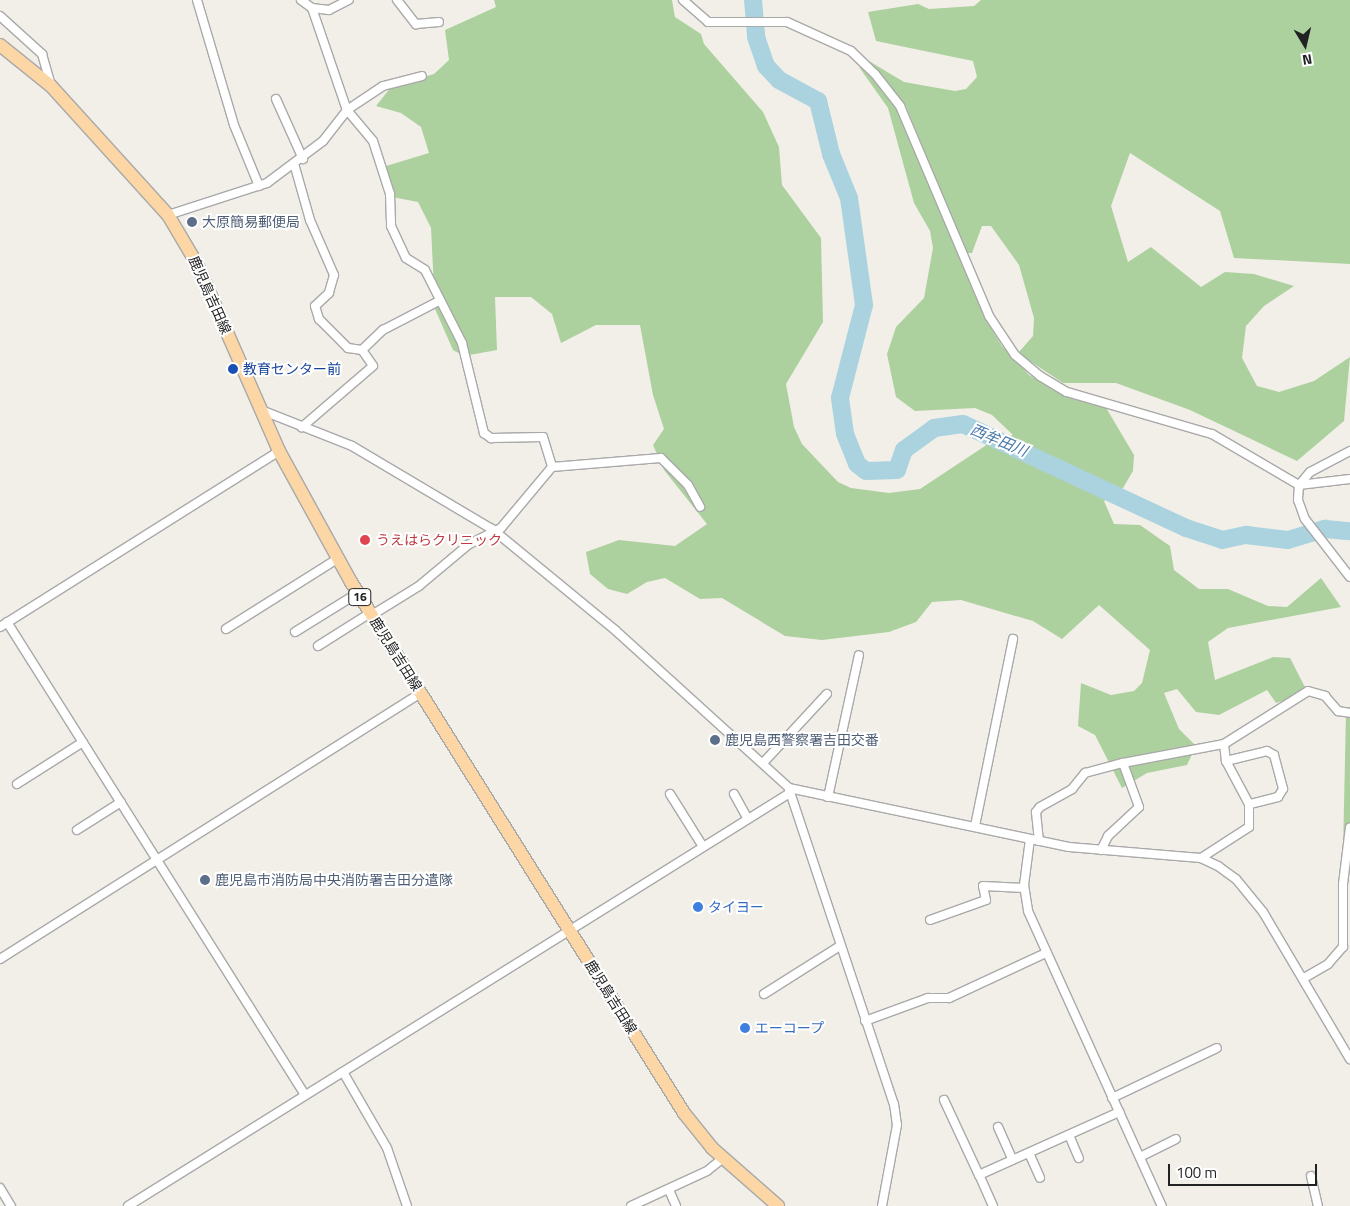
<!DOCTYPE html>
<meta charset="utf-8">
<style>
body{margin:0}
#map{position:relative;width:1350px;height:1206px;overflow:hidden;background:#f2efe9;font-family:"Titillium Web","Noto Sans JP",sans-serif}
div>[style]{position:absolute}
.forest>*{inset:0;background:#add19e}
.river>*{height:18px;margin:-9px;padding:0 9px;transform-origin:9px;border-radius:9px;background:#aad3df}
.roads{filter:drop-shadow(1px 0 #a9a9a9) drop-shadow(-1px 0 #a9a9a9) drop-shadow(0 1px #a9a9a9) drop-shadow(0 -1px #a9a9a9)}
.minor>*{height:8px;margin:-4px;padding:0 4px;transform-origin:4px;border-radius:4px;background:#fff}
.primary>*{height:12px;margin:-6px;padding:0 6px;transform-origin:6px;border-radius:6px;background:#fcd6a4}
.dots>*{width:14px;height:14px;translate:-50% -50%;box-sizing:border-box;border:2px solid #fff;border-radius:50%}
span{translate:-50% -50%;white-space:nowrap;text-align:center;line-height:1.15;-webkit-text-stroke:4px #fff;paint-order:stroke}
.shield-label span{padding:1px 4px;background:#fff;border:1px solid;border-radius:4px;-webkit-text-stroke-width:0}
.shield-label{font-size:12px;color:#222;font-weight:700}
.service-label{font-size:14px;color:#4e5e75}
.left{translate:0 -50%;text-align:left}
.street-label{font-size:14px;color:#222}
.transit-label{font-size:14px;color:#164399}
.health-label{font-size:14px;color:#be3a42}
.shop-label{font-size:14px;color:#366cbe}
.water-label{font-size:15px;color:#4a7aab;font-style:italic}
.north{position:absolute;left:1280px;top:20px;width:50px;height:50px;-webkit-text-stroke:4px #fff;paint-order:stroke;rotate:171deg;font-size:14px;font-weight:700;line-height:20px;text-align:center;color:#222}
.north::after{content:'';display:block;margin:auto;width:18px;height:22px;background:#222;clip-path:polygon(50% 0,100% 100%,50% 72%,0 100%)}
.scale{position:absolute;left:1168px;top:1164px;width:149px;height:22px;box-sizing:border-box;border:2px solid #222;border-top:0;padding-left:6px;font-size:15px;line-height:18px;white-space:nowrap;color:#222;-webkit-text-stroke:4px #fff;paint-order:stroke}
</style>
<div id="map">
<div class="forest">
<div style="clip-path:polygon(494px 0,672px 0,675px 17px,701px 34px,704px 44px,763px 112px,779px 147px,782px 185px,821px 238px,823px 322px,786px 384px,794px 427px,802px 444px,838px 482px,851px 488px,889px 493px,920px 489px,991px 442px,1013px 435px,992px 415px,975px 408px,915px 411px,896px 397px,887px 354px,896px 327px,924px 298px,933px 248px,930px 231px,914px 203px,888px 108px,859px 67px,867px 72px,896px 109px,989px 325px,1002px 346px,1029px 375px,1061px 393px,1105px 406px,1134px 455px,1133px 471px,1123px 488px,1104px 501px,1114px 524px,1140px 525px,1170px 546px,1174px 570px,1199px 589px,1228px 589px,1268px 606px,1287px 607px,1321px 578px,1341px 607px,1228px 628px,1208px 642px,1215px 680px,1273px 657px,1290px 658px,1308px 693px,1276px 703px,1267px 690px,1219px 715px,1196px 712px,1177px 689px,1164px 693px,1179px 729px,1196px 746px,1187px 765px,1147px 773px,1122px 788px,1095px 735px,1078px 726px,1081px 683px,1111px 695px,1134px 691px,1142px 683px,1150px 650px,1099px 605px,1062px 639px,1033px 621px,961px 600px,932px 602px,916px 622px,889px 632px,822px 640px,785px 636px,722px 598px,700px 599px,665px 578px,647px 582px,627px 594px,608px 589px,590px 574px,586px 552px,619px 540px,675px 546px,707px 524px,664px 470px,653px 445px,664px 429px,653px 395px,640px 325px,596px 325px,561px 343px,552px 314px,531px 297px,495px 297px,497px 350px,464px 356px,453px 350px,435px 309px,431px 228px,418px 202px,392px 197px,386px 166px,429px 153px,421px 127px,401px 113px,376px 106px,391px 87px,434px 74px,449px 60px,445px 30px,496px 7px)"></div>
<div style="clip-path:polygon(981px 0,1350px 0,1350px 264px,1234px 258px,1220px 211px,1130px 153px,1111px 206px,1128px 262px,1151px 247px,1201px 287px,1225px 272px,1254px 274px,1294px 286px,1264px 306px,1246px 326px,1242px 358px,1257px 386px,1279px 392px,1314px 381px,1350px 357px,1344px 421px,1297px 461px,1190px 410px,1116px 383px,1063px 383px,1018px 353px,1033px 336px,1034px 318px,1019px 265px,991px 226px,982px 226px,972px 253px,967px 253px,905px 104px,869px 61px,904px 82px,955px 91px,966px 89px,977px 77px,973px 61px,876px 41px,868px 12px,918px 4px,929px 9px,974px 6px)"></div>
<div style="clip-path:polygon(1350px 706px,1350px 855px,1343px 852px,1346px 713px)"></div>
</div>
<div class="river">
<div style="left:753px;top:0;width:37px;rotate:85deg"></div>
<div style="left:756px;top:37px;width:31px;rotate:71deg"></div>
<div style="left:766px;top:66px;width:19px;rotate:47deg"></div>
<div style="left:779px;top:80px;width:44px;rotate:28.3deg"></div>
<div style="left:818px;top:101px;width:55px;rotate:76.2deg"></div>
<div style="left:831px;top:154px;width:48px;rotate:67.8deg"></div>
<div style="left:849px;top:198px;width:108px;rotate:82deg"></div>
<div style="left:864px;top:305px;width:96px;rotate:104.5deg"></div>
<div style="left:840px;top:398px;width:36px;rotate:82deg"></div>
<div style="left:845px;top:434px;width:32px;rotate:68deg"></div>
<div style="left:857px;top:464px;width:11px;rotate:38deg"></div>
<div style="left:866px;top:471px;width:31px;rotate:-2deg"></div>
<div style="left:897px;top:470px;width:21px;rotate:-71deg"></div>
<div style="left:904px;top:450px;width:37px;rotate:-36deg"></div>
<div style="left:934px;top:428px;width:29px;rotate:-8deg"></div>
<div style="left:963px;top:424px;width:246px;rotate:25deg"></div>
<div style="left:1186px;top:528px;width:38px;rotate:18deg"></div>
<div style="left:1222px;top:540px;width:25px;rotate:-12deg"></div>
<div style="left:1246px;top:535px;width:42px;rotate:6.8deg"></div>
<div style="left:1288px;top:540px;width:39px;rotate:-17deg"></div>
<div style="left:1325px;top:529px;width:25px;rotate:5deg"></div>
</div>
<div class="roads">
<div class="minor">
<div style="left:197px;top:0;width:130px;rotate:73.5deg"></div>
<div style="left:234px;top:125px;width:66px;rotate:67.7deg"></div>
<div style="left:301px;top:0;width:14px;rotate:36deg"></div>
<div style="left:312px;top:8px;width:108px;rotate:71.1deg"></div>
<div style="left:347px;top:110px;width:40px;rotate:50deg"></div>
<div style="left:373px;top:141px;width:56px;rotate:72.2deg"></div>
<div style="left:390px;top:194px;width:32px;rotate:88deg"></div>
<div style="left:391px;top:226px;width:35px;rotate:65deg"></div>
<div style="left:406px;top:258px;width:22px;rotate:32deg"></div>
<div style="left:425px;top:270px;width:82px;rotate:63.1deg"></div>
<div style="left:462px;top:343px;width:93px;rotate:76.3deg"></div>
<div style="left:484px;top:433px;width:9px;rotate:36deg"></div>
<div style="left:491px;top:438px;width:52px;rotate:-1.1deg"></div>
<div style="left:543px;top:437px;width:31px;rotate:73deg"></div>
<div style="left:552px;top:467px;width:80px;rotate:129.9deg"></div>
<div style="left:501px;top:528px;width:37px;rotate:153deg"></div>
<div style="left:468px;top:545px;width:64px;rotate:140.1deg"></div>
<div style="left:419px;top:586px;width:55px;rotate:148.3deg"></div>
<div style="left:397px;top:0;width:31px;rotate:52deg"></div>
<div style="left:416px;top:24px;width:23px;rotate:-5deg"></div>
<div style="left:683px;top:0;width:33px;rotate:41deg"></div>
<div style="left:708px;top:22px;width:79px"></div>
<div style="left:787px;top:22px;width:70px;rotate:24.4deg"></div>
<div style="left:851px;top:51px;width:33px;rotate:44deg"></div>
<div style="left:875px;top:74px;width:41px;rotate:52deg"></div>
<div style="left:900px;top:106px;width:228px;rotate:67deg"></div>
<div style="left:989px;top:316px;width:47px;rotate:56.3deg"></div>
<div style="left:1015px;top:355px;width:33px;rotate:40deg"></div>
<div style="left:1040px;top:376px;width:31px;rotate:31deg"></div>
<div style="left:1067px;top:392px;width:151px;rotate:16.2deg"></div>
<div style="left:1212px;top:434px;width:101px;rotate:30.4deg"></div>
<div style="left:1299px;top:485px;width:51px;rotate:-6.7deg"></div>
<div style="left:312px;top:8px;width:17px;rotate:7deg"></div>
<div style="left:329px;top:10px;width:22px;rotate:-27deg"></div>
<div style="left:0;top:16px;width:57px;rotate:42.1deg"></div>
<div style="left:42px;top:54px;width:33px;rotate:74deg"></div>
<div style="left:276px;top:99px;width:66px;rotate:65.8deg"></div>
<div style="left:295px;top:167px;width:55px;rotate:74.2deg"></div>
<div style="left:310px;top:220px;width:60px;rotate:66.4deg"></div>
<div style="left:334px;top:275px;width:19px;rotate:106deg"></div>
<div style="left:329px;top:293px;width:19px;rotate:137deg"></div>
<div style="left:315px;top:306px;width:14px;rotate:73deg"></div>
<div style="left:319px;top:319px;width:41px;rotate:45deg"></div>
<div style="left:348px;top:348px;width:14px;rotate:8deg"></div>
<div style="left:362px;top:350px;width:19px;rotate:55deg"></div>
<div style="left:373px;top:366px;width:94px;rotate:139.3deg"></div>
<div style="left:168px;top:215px;width:104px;rotate:-17.9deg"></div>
<div style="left:267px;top:183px;width:70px;rotate:-36.9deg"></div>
<div style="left:323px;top:141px;width:39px;rotate:-52deg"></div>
<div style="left:347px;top:110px;width:43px;rotate:-33.7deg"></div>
<div style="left:383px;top:86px;width:40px;rotate:-14.4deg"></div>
<div style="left:362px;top:350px;width:29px;rotate:-44deg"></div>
<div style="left:383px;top:330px;width:63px;rotate:-27.4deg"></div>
<div style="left:261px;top:410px;width:98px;rotate:21.6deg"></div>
<div style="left:352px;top:446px;width:163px;rotate:30.7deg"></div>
<div style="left:492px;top:529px;width:159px;rotate:39.4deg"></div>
<div style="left:615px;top:630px;width:235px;rotate:42.2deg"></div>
<div style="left:789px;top:788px;width:286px;rotate:11.9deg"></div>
<div style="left:1069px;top:847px;width:132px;rotate:4.8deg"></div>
<div style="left:1201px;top:858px;width:19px;rotate:25deg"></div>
<div style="left:1218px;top:866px;width:22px;rotate:36deg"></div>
<div style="left:1236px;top:879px;width:43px;rotate:50.7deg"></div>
<div style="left:1263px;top:912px;width:171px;rotate:59.4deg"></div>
<div style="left:1350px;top:451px;width:45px;rotate:152.3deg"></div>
<div style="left:1310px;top:472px;width:17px;rotate:130deg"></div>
<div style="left:1299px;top:485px;width:15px;rotate:94deg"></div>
<div style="left:1298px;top:500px;width:20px;rotate:70deg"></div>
<div style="left:1305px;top:519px;width:73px;rotate:52.2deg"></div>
<div style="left:552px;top:467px;width:109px;rotate:-4.7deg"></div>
<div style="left:661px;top:458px;width:38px;rotate:45deg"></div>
<div style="left:688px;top:485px;width:25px;rotate:61deg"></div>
<div style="left:7px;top:622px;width:559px;rotate:57.79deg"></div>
<div style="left:0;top:627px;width:330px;rotate:-32.2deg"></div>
<div style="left:226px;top:629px;width:131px;rotate:-32.2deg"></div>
<div style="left:295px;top:632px;width:74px;rotate:-31.8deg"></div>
<div style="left:318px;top:646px;width:62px;rotate:-32.4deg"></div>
<div style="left:1226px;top:761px;width:42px;rotate:-13.7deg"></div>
<div style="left:1267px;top:751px;width:8px;rotate:30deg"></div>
<div style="left:1274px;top:755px;width:35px;rotate:75deg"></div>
<div style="left:1283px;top:789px;width:9px;rotate:122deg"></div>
<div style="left:1278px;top:797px;width:30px;rotate:166deg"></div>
<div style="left:763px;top:763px;width:94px;rotate:-47.2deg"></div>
<div style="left:17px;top:784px;width:78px;rotate:-32.5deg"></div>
<div style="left:789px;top:789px;width:332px;rotate:71.6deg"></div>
<div style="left:894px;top:1104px;width:21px;rotate:82deg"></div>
<div style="left:897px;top:1125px;width:82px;rotate:100.5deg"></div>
<div style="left:670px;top:794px;width:60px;rotate:57.9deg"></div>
<div style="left:734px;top:794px;width:26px;rotate:61deg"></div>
<div style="left:828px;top:797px;width:145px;rotate:-77.7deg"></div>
<div style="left:975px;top:826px;width:191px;rotate:-78.5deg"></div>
<div style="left:77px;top:830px;width:52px;rotate:-32.5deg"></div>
<div style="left:1030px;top:839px;width:46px;rotate:97.4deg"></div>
<div style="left:1024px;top:885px;width:26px;rotate:81deg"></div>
<div style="left:1028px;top:911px;width:324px;rotate:65.6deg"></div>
<div style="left:1039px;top:841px;width:29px;rotate:-96deg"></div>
<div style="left:1036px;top:812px;width:6px;rotate:-51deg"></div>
<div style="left:1040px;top:807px;width:37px;rotate:-29deg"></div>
<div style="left:1072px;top:789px;width:21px;rotate:-51deg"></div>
<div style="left:1085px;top:773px;width:39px;rotate:-15deg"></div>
<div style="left:1101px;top:850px;width:16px;rotate:-63deg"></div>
<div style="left:1108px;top:836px;width:42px;rotate:-43.1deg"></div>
<div style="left:1139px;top:807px;width:47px;rotate:-110deg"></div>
<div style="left:1123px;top:763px;width:103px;rotate:-10.7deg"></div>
<div style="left:1224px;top:744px;width:99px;rotate:-32.2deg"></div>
<div style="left:1308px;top:691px;width:18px;rotate:16deg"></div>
<div style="left:1325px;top:696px;width:20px;rotate:49deg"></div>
<div style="left:1338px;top:711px;width:12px;rotate:9deg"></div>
<div style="left:1201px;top:858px;width:57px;rotate:-32.9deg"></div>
<div style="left:1249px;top:827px;width:23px;rotate:-90deg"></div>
<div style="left:1249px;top:804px;width:49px;rotate:-118.1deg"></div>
<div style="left:1226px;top:761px;width:17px;rotate:-97deg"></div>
<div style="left:930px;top:920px;width:59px;rotate:-19.7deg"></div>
<div style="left:986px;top:900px;width:14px;rotate:-102deg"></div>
<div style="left:983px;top:886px;width:41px;rotate:2.8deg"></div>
<div style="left:0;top:959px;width:498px;rotate:-32.3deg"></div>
<div style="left:1304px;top:978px;width:28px;rotate:-30deg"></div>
<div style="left:1328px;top:964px;width:23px;rotate:-49deg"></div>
<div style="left:1343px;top:947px;width:63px;rotate:-90deg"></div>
<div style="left:1343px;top:884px;width:57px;rotate:-83deg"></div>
<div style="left:764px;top:994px;width:90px;rotate:-32.3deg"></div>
<div style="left:865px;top:1021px;width:67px;rotate:-20.1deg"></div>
<div style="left:928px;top:998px;width:21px"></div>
<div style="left:949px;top:998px;width:107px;rotate:-24.9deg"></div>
<div style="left:343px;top:1072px;width:88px;rotate:59.9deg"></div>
<div style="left:387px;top:1148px;width:61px;rotate:71deg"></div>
<div style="left:1112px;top:1098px;width:116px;rotate:-25.5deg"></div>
<div style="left:944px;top:1100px;width:83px;rotate:65deg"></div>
<div style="left:998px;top:1127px;width:36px;rotate:66deg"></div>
<div style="left:1069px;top:1135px;width:25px;rotate:67deg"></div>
<div style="left:1029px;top:1153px;width:27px;rotate:66deg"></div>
<div style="left:1140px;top:1157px;width:40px;rotate:-26.6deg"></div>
<div style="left:1311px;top:1176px;width:31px;rotate:77deg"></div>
<div style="left:0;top:1188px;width:21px;rotate:59deg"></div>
<div style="left:669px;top:1190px;width:17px;rotate:66deg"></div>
<div style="left:128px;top:1206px;width:778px;rotate:-31.97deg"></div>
<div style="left:631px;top:1206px;width:84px;rotate:-24.7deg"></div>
<div style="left:707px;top:1171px;width:21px;rotate:-39deg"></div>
<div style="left:993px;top:1206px;width:34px;rotate:-114deg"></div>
<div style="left:979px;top:1175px;width:154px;rotate:-24.2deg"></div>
</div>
<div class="primary">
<div style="left:0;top:45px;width:65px;rotate:38.8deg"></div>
<div style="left:51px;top:86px;width:174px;rotate:47.8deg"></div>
<div style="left:168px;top:215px;width:57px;rotate:59.4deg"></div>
<div style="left:197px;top:264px;width:204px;rotate:66.3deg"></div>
<div style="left:279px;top:451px;width:149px;rotate:61.2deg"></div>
<div style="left:351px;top:582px;width:627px;rotate:57.91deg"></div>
<div style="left:684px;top:1113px;width:45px;rotate:51.3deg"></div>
<div style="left:712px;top:1148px;width:88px;rotate:41.3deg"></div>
</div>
</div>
<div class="dots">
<div style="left:192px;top:222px;background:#5c6f8a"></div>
<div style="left:233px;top:369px;background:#1a4fb4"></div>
<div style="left:365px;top:540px;background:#e0444e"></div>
<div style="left:715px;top:740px;background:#5c6f8a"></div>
<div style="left:205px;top:880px;background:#5c6f8a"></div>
<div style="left:698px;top:907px;background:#3f7fe0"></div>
<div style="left:745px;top:1028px;background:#3f7fe0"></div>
</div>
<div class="shield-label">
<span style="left:360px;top:597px">16</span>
</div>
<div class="service-label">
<span class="left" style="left:202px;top:222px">大原簡易郵便局</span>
<span class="left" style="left:725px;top:740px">鹿児島西警察署吉田交番</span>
<span class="left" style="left:215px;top:880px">鹿児島市消防局中央消防署吉田分遣隊</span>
</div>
<div class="street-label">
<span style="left:210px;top:295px;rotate:66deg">鹿児島吉田線</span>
<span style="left:396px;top:654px;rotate:58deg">鹿児島吉田線</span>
<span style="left:611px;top:997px;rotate:58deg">鹿児島吉田線</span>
</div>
<div class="transit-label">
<span class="left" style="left:243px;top:369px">教育センター前</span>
</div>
<div class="health-label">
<span class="left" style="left:376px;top:540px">うえはらクリニック</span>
</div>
<div class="shop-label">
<span class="left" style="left:708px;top:907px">タイヨー</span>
<span class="left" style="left:755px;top:1028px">エーコープ</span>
</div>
<div class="water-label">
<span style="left:999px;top:440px;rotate:23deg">西牟田川</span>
</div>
<div class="north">N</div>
<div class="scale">100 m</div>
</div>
